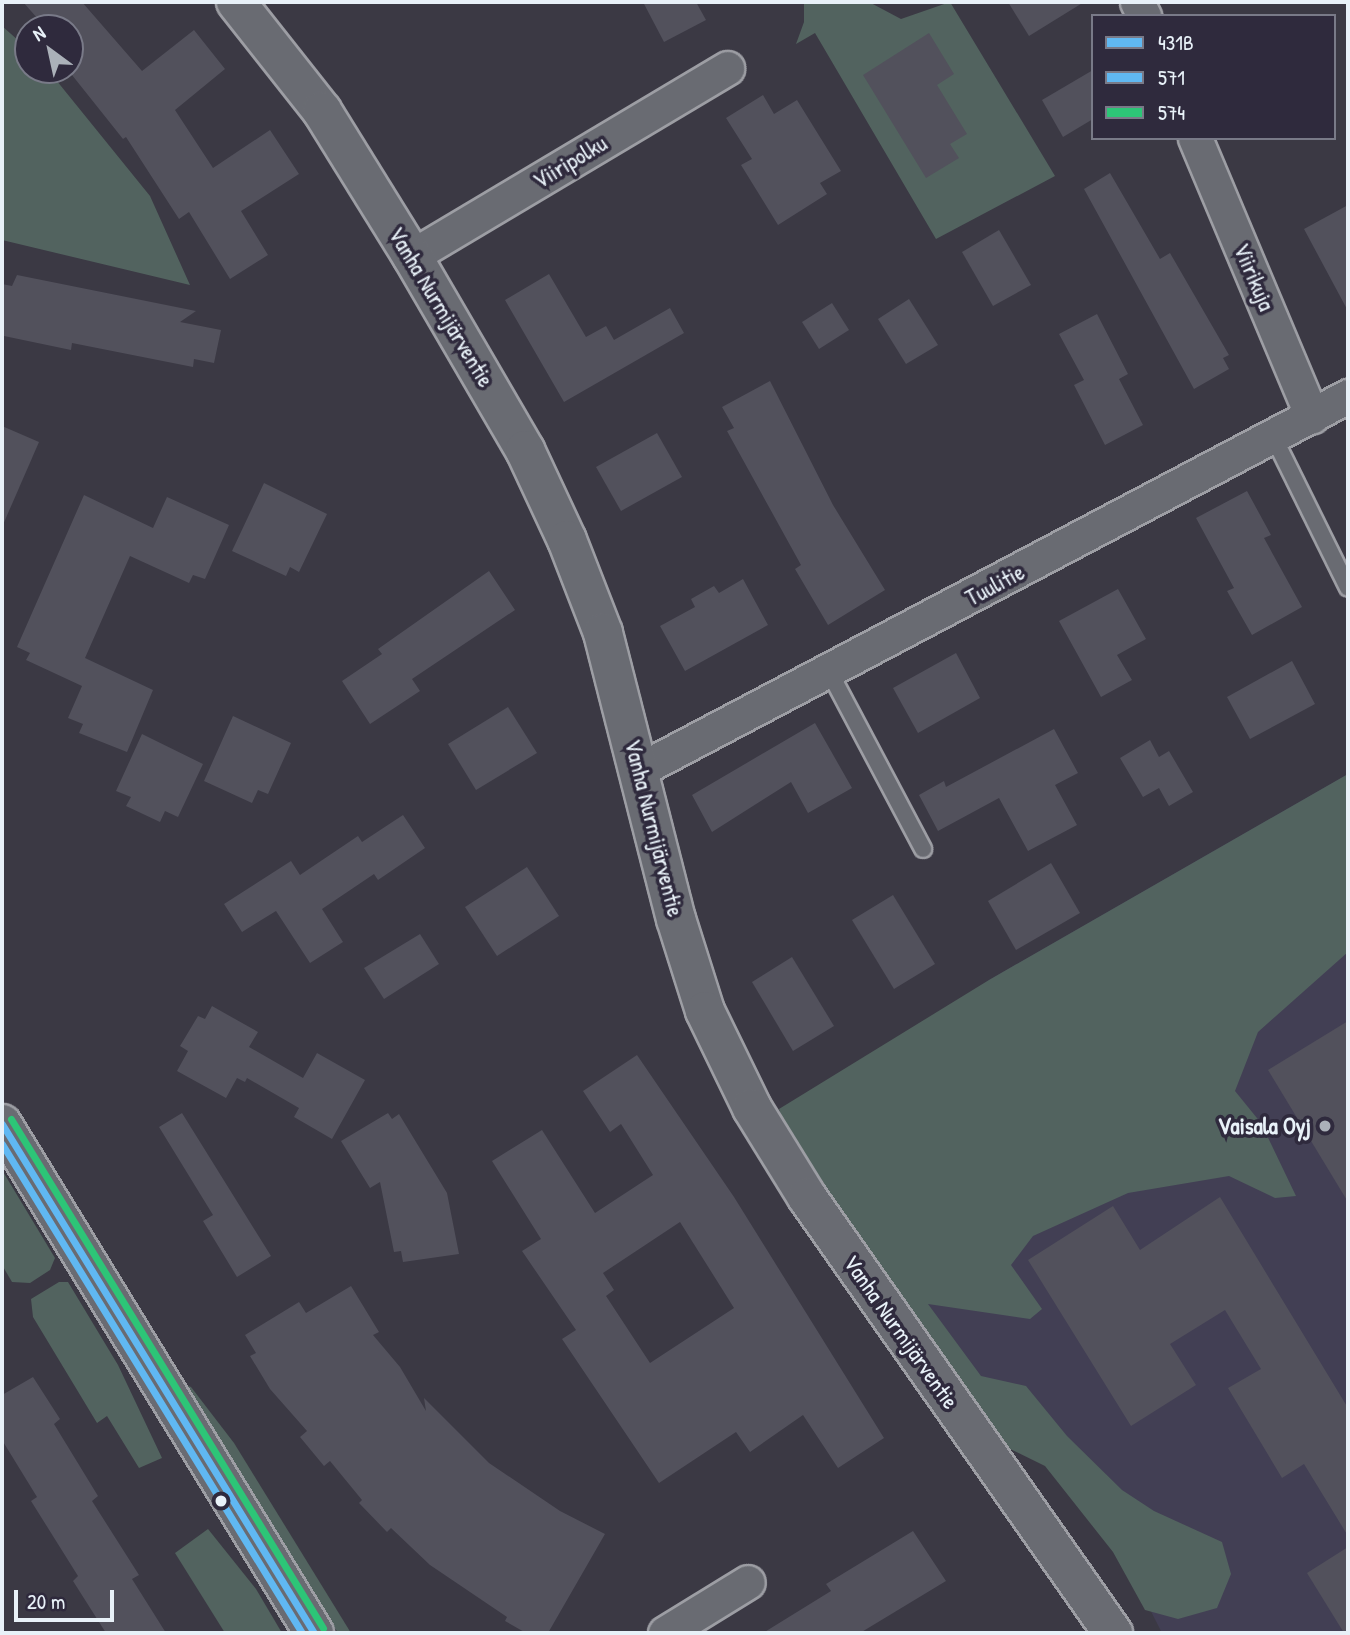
<!DOCTYPE html>
<meta charset="utf-8">
<style>
body{margin:0}
#map{position:relative;width:1350px;height:1635px;overflow:hidden;background:#3b3944;font-family:"Patrick Hand",sans-serif}
div>[style]{position:absolute}
.built>*{inset:0;background:#423f54}
.green>*{inset:0;background:#52635f}
.building>*{inset:0;background:#52515c}
.roads{filter:drop-shadow(2px 0 #9d9ea4) drop-shadow(-2px 0 #9d9ea4) drop-shadow(0 2px #9d9ea4) drop-shadow(0 -2px #9d9ea4)}
.service>*{height:16px;margin:-8px;padding:0 8px;transform-origin:8px;border-radius:8px;background:#696b72}
.minor>*{height:33px;margin:-16.5px;padding:0 16.5px;transform-origin:16.5px;border-radius:16.5px;background:#696b72}
.tertiary>*{height:38px;margin:-19px;padding:0 19px;transform-origin:19px;border-radius:19px;background:#696b72}
.secondary>*{height:38px;margin:-19px;padding:0 19px;transform-origin:19px;border-radius:19px;background:#696b72}
.bus-1>*{height:7px;margin:-3.5px;padding:0 3.5px;transform-origin:3.5px;border-radius:3.5px;background:#60b8f2}
.bus-2>*{height:7px;margin:-3.5px;padding:0 3.5px;transform-origin:3.5px;border-radius:3.5px;background:#60b8f2}
.bus-3>*{height:7px;margin:-3.5px;padding:0 3.5px;transform-origin:3.5px;border-radius:3.5px;background:#2dc577}
.dots>*{width:19px;height:19px;translate:-50% -50%;box-sizing:border-box;border:4px solid #2f2a3d;border-radius:50%}
span{translate:-50% -50%;white-space:nowrap;text-align:center;line-height:1.15;-webkit-text-stroke:7px #2f2a3d;paint-order:stroke}
.street-label{font-size:23px;color:#e8f1f8}
.poi-label{font-size:23px;color:#e8f1f8;font-weight:700}
.right{translate:-100% -50%;text-align:right}
.frame{position:absolute;inset:0;border:4px solid #e8f1f8;pointer-events:none}
.legend{position:absolute;left:1091px;top:14px;width:245px;height:126px;box-sizing:border-box;background:#2f2a3d;border:2px solid #797a88;margin:0;padding:9px 12px;list-style:none;font-size:21px;color:#e8f1f8}
.legend li{display:flex;align-items:center;gap:14px;height:35px}
.legend b{width:35px;border:2px solid #797a88}
.north{position:absolute;left:14px;top:14px;width:70px;height:70px;box-sizing:border-box;background:#2f2a3d;border:2px solid #797a88;border-radius:50%;rotate:327deg;font-size:19px;font-weight:700;line-height:28px;text-align:center;color:#e8f1f8}
.north::after{content:'';display:block;margin:auto;width:24px;height:32px;background:#abb1b9;clip-path:polygon(50% 0,100% 100%,50% 72%,0 100%)}
.scale{position:absolute;left:14px;top:1590px;width:100px;height:32px;box-sizing:border-box;border:4px solid #e8f1f8;border-top:0;padding-left:9px;font-size:21px;line-height:24px;white-space:nowrap;color:#e8f1f8;-webkit-text-stroke:5px #2f2a3d;paint-order:stroke}
</style>
<div id="map">
<div class="built">
<div style="clip-path:polygon(1348px 774px,1348px 1633px,1162px 1633px,1115px 1541px,1068px 1472px,998px 1432px,815px 1164px,989px 980px)"></div>
</div>
<div class="green">
<div style="clip-path:polygon(804px 2px,869px 2px,901px 19px,950px 2px,1055px 176px,936px 239px,815px 33px,796px 44px,804px 22px)"></div>
<div style="clip-path:polygon(2px 26px,28px 49px,28px 70px,48px 70px,150px 196px,190px 285px,2px 240px)"></div>
<div style="clip-path:polygon(1348px 774px,1348px 952px,1258px 1032px,1235px 1091px,1261px 1123px,1296px 1196px,1275px 1198px,1229px 1176px,1128px 1193px,1033px 1236px,1011px 1265px,1042px 1309px,1030px 1319px,928px 1304px,981px 1376px,1026px 1386px,1067px 1436px,1122px 1490px,1154px 1511px,1222px 1542px,1231px 1574px,1217px 1608px,1178px 1619px,1145px 1610px,1113px 1552px,1045px 1466px,1004px 1446px,787px 1135px,779px 1109px,989px 980px)"></div>
<div style="clip-path:polygon(2px 1170px,55px 1258px,50px 1270px,30px 1283px,12px 1282px,2px 1265px)"></div>
<div style="clip-path:polygon(59px 1282px,68px 1282px,118px 1365px,162px 1458px,139px 1468px,107px 1416px,97px 1423px,33px 1317px,31px 1299px)"></div>
<div style="clip-path:polygon(184px 1384px,191px 1387px,234px 1443px,351px 1633px,338px 1633px)"></div>
<div style="clip-path:polygon(208px 1529px,256px 1589px,282px 1633px,225px 1633px,175px 1553px)"></div>
</div>
<div class="building">
<div style="clip-path:polygon(23px 2px,82px 2px,142px 71px,194px 30px,225px 69px,175px 110px,213px 168px,270px 130px,299px 174px,241px 211px,268px 255px,230px 279px,189px 212px,179px 219px,126px 137px,123px 139px,68px 70px,70px 28px,46px 28px)"></div>
<div style="clip-path:polygon(643px 2px,696px 2px,706px 20px,664px 42px)"></div>
<div style="clip-path:polygon(1008px 2px,1084px 2px,1029px 36px)"></div>
<div style="clip-path:polygon(929px 33px,954px 74px,937px 85px,967px 134px,950px 144px,959px 158px,926px 178px,863px 75px)"></div>
<div style="clip-path:polygon(1093px 70px,1093px 119px,1063px 137px,1042px 100px)"></div>
<div style="clip-path:polygon(763px 95px,774px 114px,797px 100px,841px 171px,820px 183px,827px 194px,778px 225px,741px 165px,752px 159px,726px 118px)"></div>
<div style="clip-path:polygon(1110px 173px,1160px 259px,1170px 253px,1229px 355px,1223px 358px,1229px 369px,1194px 389px,1084px 189px)"></div>
<div style="clip-path:polygon(1348px 205px,1348px 311px,1304px 229px)"></div>
<div style="clip-path:polygon(999px 230px,1031px 285px,993px 306px,962px 252px)"></div>
<div style="clip-path:polygon(549px 274px,586px 337px,606px 326px,614px 340px,670px 308px,684px 333px,564px 402px,505px 300px)"></div>
<div style="clip-path:polygon(17px 275px,196px 311px,180px 322px,221px 330px,214px 363px,194px 359px,193px 367px,72px 343px,71px 350px,4px 336px,2px 284px,12px 286px)"></div>
<div style="clip-path:polygon(909px 299px,938px 345px,906px 364px,878px 319px)"></div>
<div style="clip-path:polygon(832px 303px,849px 330px,819px 349px,802px 322px)"></div>
<div style="clip-path:polygon(1097px 314px,1128px 374px,1119px 379px,1143px 425px,1105px 445px,1074px 385px,1084px 380px,1059px 334px)"></div>
<div style="clip-path:polygon(770px 381px,833px 505px,885px 590px,828px 625px,795px 569px,801px 565px,727px 431px,734px 428px,722px 407px)"></div>
<div style="clip-path:polygon(2px 426px,39px 442px,2px 527px)"></div>
<div style="clip-path:polygon(657px 433px,682px 477px,621px 511px,596px 467px)"></div>
<div style="clip-path:polygon(264px 483px,327px 514px,299px 572px,290px 567px,286px 576px,232px 551px)"></div>
<div style="clip-path:polygon(1247px 491px,1271px 535px,1264px 538px,1302px 607px,1252px 635px,1227px 591px,1234px 588px,1196px 518px)"></div>
<div style="clip-path:polygon(84px 495px,153px 528px,167px 497px,229px 525px,205px 579px,193px 575px,189px 583px,130px 556px,85px 658px,153px 690px,127px 752px,79px 733px,83px 724px,68px 718px,82px 686px,26px 660px,30px 653px,17px 647px)"></div>
<div style="clip-path:polygon(489px 571px,515px 610px,412px 679px,420px 691px,370px 724px,342px 681px,382px 654px,378px 649px)"></div>
<div style="clip-path:polygon(743px 579px,768px 625px,685px 671px,660px 626px,695px 607px,691px 599px,714px 586px,719px 593px)"></div>
<div style="clip-path:polygon(1118px 589px,1146px 639px,1117px 655px,1132px 680px,1101px 697px,1059px 621px)"></div>
<div style="clip-path:polygon(956px 653px,980px 698px,918px 733px,893px 688px)"></div>
<div style="clip-path:polygon(1292px 661px,1315px 704px,1250px 739px,1227px 697px)"></div>
<div style="clip-path:polygon(508px 707px,537px 753px,476px 790px,448px 744px)"></div>
<div style="clip-path:polygon(233px 716px,291px 743px,268px 794px,258px 790px,252px 803px,204px 781px)"></div>
<div style="clip-path:polygon(815px 723px,852px 788px,808px 813px,791px 782px,712px 832px,692px 795px)"></div>
<div style="clip-path:polygon(1054px 729px,1078px 773px,1055px 785px,1077px 825px,1028px 851px,999px 798px,938px 831px,919px 795px,944px 781px,946px 787px)"></div>
<div style="clip-path:polygon(142px 734px,203px 764px,178px 817px,165px 811px,160px 822px,126px 806px,131px 797px,116px 791px)"></div>
<div style="clip-path:polygon(1150px 740px,1159px 757px,1169px 751px,1193px 792px,1169px 806px,1159px 788px,1143px 797px,1120px 758px)"></div>
<div style="clip-path:polygon(403px 815px,425px 848px,378px 880px,374px 874px,322px 909px,343px 942px,310px 963px,276px 911px,242px 932px,224px 904px,291px 861px,300px 875px,358px 836px,362px 842px)"></div>
<div style="clip-path:polygon(1051px 863px,1080px 913px,1016px 950px,988px 901px)"></div>
<div style="clip-path:polygon(527px 867px,559px 916px,497px 956px,465px 907px)"></div>
<div style="clip-path:polygon(893px 895px,935px 964px,894px 989px,852px 920px)"></div>
<div style="clip-path:polygon(420px 934px,439px 964px,384px 999px,364px 968px)"></div>
<div style="clip-path:polygon(792px 957px,834px 1026px,793px 1051px,752px 982px)"></div>
<div style="clip-path:polygon(212px 1006px,258px 1032px,249px 1047px,303px 1078px,317px 1053px,365px 1080px,332px 1139px,294px 1117px,299px 1108px,247px 1078px,245px 1082px,237px 1078px,226px 1098px,177px 1071px,188px 1051px,180px 1046px,198px 1016px,205px 1019px)"></div>
<div style="clip-path:polygon(1348px 1021px,1348px 1202px,1268px 1070px)"></div>
<div style="clip-path:polygon(evenodd,637px 1055px,734px 1197px,884px 1438px,838px 1468px,803px 1415px,750px 1452px,736px 1432px,659px 1483px,562px 1339px,576px 1330px,522px 1251px,541px 1239px,492px 1161px,542px 1130px,595px 1213px,653px 1175px,621px 1124px,610px 1132px,583px 1091px,637px 1055px,680px 1222px,734px 1308px,650px 1363px,606px 1296px,614px 1290px,603px 1273px,680px 1222px)"></div>
<div style="clip-path:polygon(182px 1113px,271px 1256px,237px 1277px,203px 1221px,213px 1215px,159px 1127px)"></div>
<div style="clip-path:polygon(388px 1113px,392px 1119px,399px 1114px,447px 1193px,459px 1254px,403px 1262px,401px 1251px,394px 1252px,380px 1182px,370px 1188px,341px 1141px)"></div>
<div style="clip-path:polygon(1220px 1197px,1348px 1408px,1348px 1536px,1304px 1464px,1282px 1478px,1228px 1388px,1261px 1369px,1225px 1310px,1170px 1344px,1196px 1385px,1131px 1426px,1028px 1260px,1113px 1206px,1140px 1250px)"></div>
<div style="clip-path:polygon(351px 1286px,379px 1332px,373px 1335px,400px 1367px,426px 1411px,424px 1398px,489px 1463px,560px 1511px,605px 1534px,548px 1633px,526px 1633px,505px 1621px,507px 1617px,430px 1565px,391px 1528px,387px 1532px,359px 1503px,362px 1500px,330px 1461px,324px 1466px,300px 1437px,307px 1431px,270px 1389px,250px 1356px,256px 1353px,245px 1335px,299px 1302px,306px 1313px)"></div>
<div style="clip-path:polygon(33px 1377px,60px 1419px,54px 1424px,98px 1496px,92px 1501px,139px 1575px,132px 1579px,166px 1633px,106px 1633px,73px 1581px,78px 1576px,31px 1501px,37px 1497px,2px 1440px,2px 1395px)"></div>
<div style="clip-path:polygon(913px 1531px,946px 1581px,860px 1633px,763px 1633px,831px 1591px,826px 1584px)"></div>
<div style="clip-path:polygon(1348px 1547px,1348px 1633px,1344px 1633px,1307px 1573px)"></div>
</div>
<div class="roads">
<div class="service">
<div style="left:1273px;top:436px;width:169px;rotate:63.7deg"></div>
<div style="left:830px;top:673px;width:199px;rotate:62.1deg"></div>
</div>
<div class="minor">
<div style="left:1137px;top:2px;width:16px;rotate:63deg"></div>
<div style="left:1195px;top:138px;width:302px;rotate:67.2deg"></div>
<div style="left:412px;top:256px;width:367px;rotate:-30.8deg"></div>
<div style="left:639px;top:770px;width:802px;rotate:-27.81deg"></div>
<div style="left:665px;top:1633px;width:97px;rotate:-31.6deg"></div>
</div>
<div class="tertiary">
<div style="left:236px;top:2px;width:139px;rotate:51.7deg"></div>
<div style="left:322px;top:111px;width:171px;rotate:58.2deg"></div>
<div style="left:412px;top:256px;width:225px;rotate:59.8deg"></div>
<div style="left:525px;top:450px;width:99px;rotate:65deg"></div>
<div style="left:567px;top:540px;width:100px;rotate:68.8deg"></div>
<div style="left:603px;top:633px;width:295px;rotate:75.7deg"></div>
<div style="left:676px;top:919px;width:96px;rotate:72.5deg"></div>
<div style="left:705px;top:1011px;width:108px;rotate:64.1deg"></div>
<div style="left:752px;top:1108px;width:105px;rotate:58.3deg"></div>
<div style="left:807px;top:1197px;width:533px;rotate:54.94deg"></div>
</div>
<div class="secondary">
<div style="left:2px;top:1124px;width:597px;rotate:58.49deg"></div>
</div>
</div>
<div class="bus-1">
<div style="left:2px;top:1124px;width:597px;rotate:58.49deg"></div>
</div>
<div class="bus-2">
<div style="left:2px;top:1144px;width:574px;rotate:58.47deg"></div>
</div>
<div class="bus-3">
<div style="left:11px;top:1119px;width:597px;rotate:58.49deg"></div>
</div>
<div class="dots">
<div style="left:1325px;top:1126px;background:#abb1b9"></div>
<div style="left:221px;top:1501px;background:#e8f1f8"></div>
</div>
<div class="street-label">
<span style="left:570px;top:162px;rotate:-31deg">Viiripolku</span>
<span style="left:1254px;top:277px;rotate:67deg">Viirikuja</span>
<span style="left:441px;top:307px;rotate:59deg">Vanha Nurmijärventie</span>
<span style="left:995px;top:585px;rotate:-28deg">Tuulitie</span>
<span style="left:654px;top:828px;rotate:76deg">Vanha Nurmijärventie</span>
<span style="left:901px;top:1332px;rotate:55deg">Vanha Nurmijärventie</span>
</div>
<div class="poi-label">
<span class="right" style="left:1311px;top:1126px">Vaisala Oyj</span>
</div>
<div class="frame"></div>
<ul class="legend">
<li><b style="height:9px;background:#60b8f2"></b>431B</li>
<li><b style="height:9px;background:#60b8f2"></b>571</li>
<li><b style="height:9px;background:#2dc577"></b>574</li>
</ul>
<div class="north">N</div>
<div class="scale">20 m</div>
</div>
